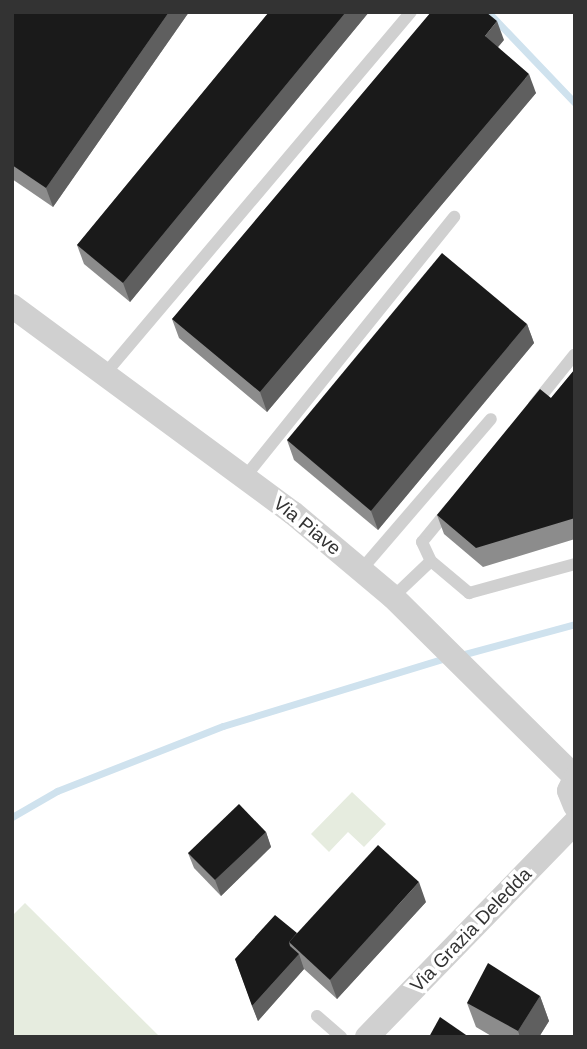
<!DOCTYPE html>
<style>
body{margin:0}
#map{position:relative;width:587px;height:1049px;overflow:hidden;background:#fff;font-family:Helvetica,sans-serif}
div>[style]{position:absolute}
.green>*{inset:0;background:#e6ecdf}
.stream>*{height:7px;margin:-3.5px;padding:0 3.5px;transform-origin:3.5px;border-radius:3.5px;background:#cfe2ee}
.service>*{height:12px;margin:-6px;padding:0 6px;transform-origin:6px;border-radius:6px;background:#d0d0d0}
.minor>*{height:24px;margin:-12px;padding:0 12px;transform-origin:12px;border-radius:12px;background:#d0d0d0}
.wall>*{inset:0;background:#8c8c8c}
.shaded-wall>*{inset:0;background:#5f5f5f}
.building>*{inset:0;background:#1a1a1a}
span{translate:-50% -50%;white-space:nowrap;text-align:center;line-height:1.15;-webkit-text-stroke:7px #fff;paint-order:stroke}
.street-label{font-size:19px;color:#333}
.frame{position:absolute;inset:0;border:14px solid #333;pointer-events:none}
</style>
<div id="map">
<div class="green">
<div style="clip-path:polygon(352px 792px,386px 824px,364px 847px,348px 832px,329px 852px,311px 834px)"></div>
<div style="clip-path:polygon(25px 903px,160px 1037px,12px 1037px,12px 916px)"></div>
</div>
<div class="stream">
<div style="left:488px;top:12px;width:126px;rotate:46.3deg"></div>
<div style="left:461px;top:655px;width:118px;rotate:-15.2deg"></div>
<div style="left:12px;top:817px;width:52px;rotate:-30deg"></div>
<div style="left:57px;top:791px;width:178px;rotate:-21.4deg"></div>
<div style="left:223px;top:726px;width:233px;rotate:-17deg"></div>
</div>
<div class="service">
<div style="left:105px;top:374px;width:474px;rotate:-49.8deg"></div>
<div style="left:534px;top:405px;width:65px;rotate:-51.2deg"></div>
<div style="left:245px;top:477px;width:334px;rotate:-51.2deg"></div>
<div style="left:450px;top:508px;width:44px;rotate:129.5deg"></div>
<div style="left:422px;top:542px;width:21px;rotate:65deg"></div>
<div style="left:431px;top:561px;width:50px;rotate:40.1deg"></div>
<div style="left:469px;top:593px;width:110px;rotate:-15.3deg"></div>
<div style="left:361px;top:570px;width:199px;rotate:-49.3deg"></div>
<div style="left:393px;top:597px;width:52px;rotate:-43.5deg"></div>
<div style="left:317px;top:1016px;width:32px;rotate:41deg"></div>
</div>
<div class="minor">
<div style="left:12px;top:306px;width:349px;rotate:36.4deg"></div>
<div style="left:293px;top:513px;width:131px;rotate:40deg"></div>
<div style="left:393px;top:597px;width:256px;rotate:44.7deg"></div>
<div style="left:575px;top:778px;width:14px;rotate:115deg"></div>
<div style="left:569px;top:791px;width:16px;rotate:68deg"></div>
<div style="left:367px;top:1037px;width:299px;rotate:-45.9deg"></div>
</div>
<div class="wall">
<div style="clip-path:polygon(12px 12px,189px 12px,53px 207px,12px 179px)"></div>
<div style="clip-path:polygon(269px 12px,369px 12px,130px 302px,84px 264px,77px 245px)"></div>
<div style="clip-path:polygon(504px 40px,498px 47px,536px 93px,267px 412px,179px 338px,172px 319px)"></div>
<div style="clip-path:polygon(527px 324px,534px 343px,378px 530px,294px 460px,287px 440px)"></div>
<div style="clip-path:polygon(575px 369px,575px 539px,483px 567px,444px 534px,437px 515px,551px 398px)"></div>
<div style="clip-path:polygon(266px 832px,271px 847px,221px 896px,194px 868px,188px 853px)"></div>
<div style="clip-path:polygon(426px 902px,337px 999px,304px 969px,258px 1021px,235px 959px,297px 933px)"></div>
<div style="clip-path:polygon(540px 996px,549px 1021px,539px 1037px,493px 1037px,476px 1027px,467px 1003px)"></div>
</div>
<div class="shaded-wall">
<div style="clip-path:polygon(169px 12px,189px 12px,53px 207px,46px 188px)"></div>
<div style="clip-path:polygon(346px 12px,369px 12px,130px 302px,123px 283px)"></div>
<div style="clip-path:polygon(497px 21px,504px 40px,491px 55px,485px 36px)"></div>
<div style="clip-path:polygon(529px 74px,536px 93px,267px 412px,260px 392px)"></div>
<div style="clip-path:polygon(527px 324px,534px 343px,378px 530px,371px 511px)"></div>
<div style="clip-path:polygon(266px 832px,271px 847px,221px 896px,215px 880px)"></div>
<div style="clip-path:polygon(419px 882px,426px 902px,337px 999px,330px 980px)"></div>
<div style="clip-path:polygon(299px 954px,304px 969px,258px 1021px,252px 1006px)"></div>
<div style="clip-path:polygon(540px 996px,549px 1021px,539px 1037px,520px 1037px,518px 1031px)"></div>
</div>
<div class="building">
<div style="clip-path:polygon(12px 12px,169px 12px,46px 188px,12px 165px)"></div>
<div style="clip-path:polygon(269px 12px,346px 12px,123px 283px,77px 245px)"></div>
<div style="clip-path:polygon(431px 12px,486px 12px,497px 21px,485px 36px,529px 74px,260px 392px,172px 319px)"></div>
<div style="clip-path:polygon(442px 253px,527px 324px,371px 511px,287px 440px)"></div>
<div style="clip-path:polygon(575px 369px,575px 518px,476px 548px,437px 515px,540px 389px,551px 398px)"></div>
<div style="clip-path:polygon(239px 804px,266px 832px,215px 880px,188px 853px)"></div>
<div style="clip-path:polygon(378px 845px,419px 882px,330px 980px,289px 942px)"></div>
<div style="clip-path:polygon(275px 915px,297px 933px,289px 942px,290px 946px,299px 954px,252px 1006px,235px 959px)"></div>
<div style="clip-path:polygon(488px 963px,540px 996px,518px 1031px,467px 1003px)"></div>
<div style="clip-path:polygon(440px 1017px,469px 1037px,429px 1037px)"></div>
</div>
<div class="street-label">
<span style="left:307px;top:526px;rotate:39deg">Via Piave</span>
<span style="left:471px;top:930px;rotate:-46deg">Via Grazia Deledda</span>
</div>
<div class="frame"></div>
</div>
